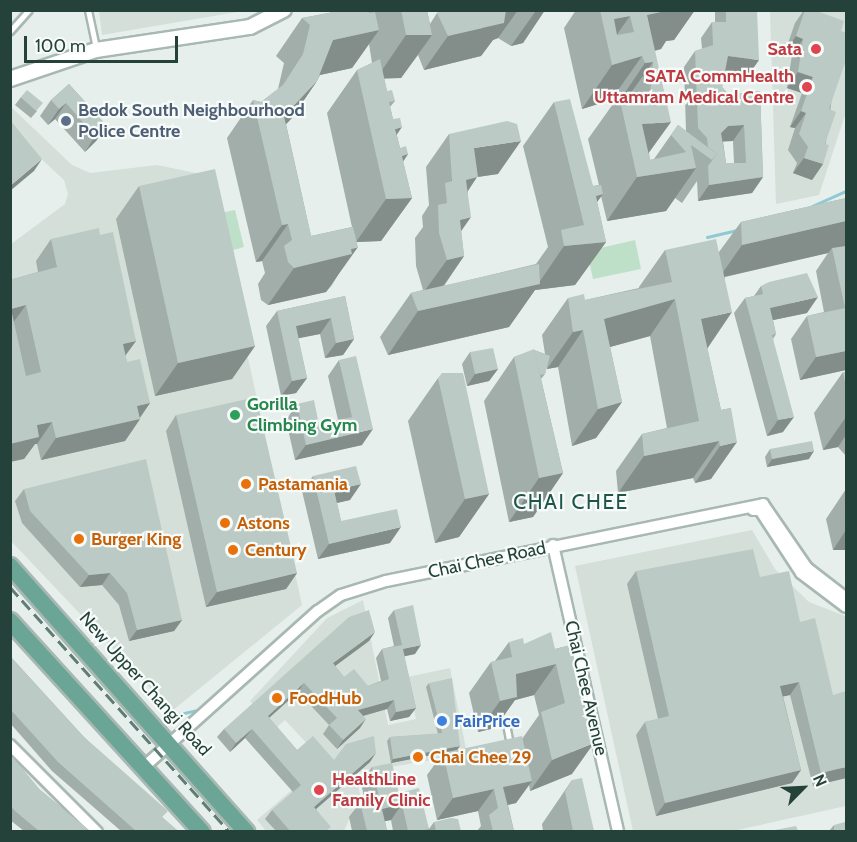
<!DOCTYPE html>
<style>
body{margin:0}
#map{position:relative;width:857px;height:842px;overflow:hidden;background:#e6efeb;font-family:Cabin,sans-serif}
div>[style]{position:absolute}
.built>*{inset:0;background:#d4dfda}
.green>*{inset:0;background:#bfe0c8}
.stream>*{height:3px;margin:-1.5px;padding:0 1.5px;transform-origin:1.5px;border-radius:1.5px;background:#8ec9d4}
.roads{filter:drop-shadow(2px 0 #a8b8b2) drop-shadow(-2px 0 #a8b8b2) drop-shadow(0 2px #a8b8b2) drop-shadow(0 -2px #a8b8b2)}
.service>*{height:5px;margin:-2.5px;padding:0 2.5px;transform-origin:2.5px;border-radius:2.5px;background:#fff}
.minor>*{height:10px;margin:-5px;padding:0 5px;transform-origin:5px;border-radius:5px;background:#fff}
.tertiary>*{height:14px;margin:-7px;padding:0 7px;transform-origin:7px;border-radius:7px;background:#fff}
.primary>*{height:16px;margin:-8px;padding:0 8px;transform-origin:8px;border-radius:8px;background:#6aa596}
.rail>*{height:3px;margin-top:-1.5px;transform-origin:0;background:repeating-linear-gradient(90deg,#5f7d75 0 12px,transparent 0 18px)}
.wall>*{inset:0;background:#a1aea9}
.shaded-wall>*{inset:0;background:#838d89}
.building>*{inset:0;background:#bbcac4}
.dots>*{width:16px;height:16px;translate:-50% -50%;box-sizing:border-box;border:3px solid #f7fbf9;border-radius:50%}
span{translate:-50% -50%;white-space:nowrap;text-align:center;line-height:1.15;-webkit-text-stroke:4.5px #f7fbf9;paint-order:stroke}
.health-label{font-size:18px;color:#be3a42;font-weight:700}
.right{translate:-100% -50%;text-align:right}
.left{translate:0 -50%;text-align:left}
.service-label{font-size:18px;color:#4e5e75;font-weight:700}
.leisure-label{font-size:18px;color:#27864d;font-weight:700}
.food-label{font-size:18px;color:#c56008;font-weight:700}
.street-label{font-size:18px;color:#24423a}
.shop-label{font-size:18px;color:#366cbe;font-weight:700}
.quarter-label{font-size:21px;color:#1f5548;letter-spacing:1.5px}
.frame{position:absolute;inset:0;border:12px solid #24423a;pointer-events:none}
.north{position:absolute;left:773px;top:758px;width:60px;height:60px;-webkit-text-stroke:4px #f7fbf9;paint-order:stroke;rotate:66deg;font-size:16px;font-weight:700;line-height:24px;text-align:center;color:#24423a}
.north::after{content:'';display:block;margin:auto;width:21px;height:27px;background:#24423a;clip-path:polygon(50% 0,100% 100%,50% 72%,0 100%)}
.scale{position:absolute;left:24px;top:36px;width:154px;height:27px;box-sizing:border-box;border:3px solid #24423a;border-top:0;padding-left:8px;font-size:18px;line-height:21px;white-space:nowrap;color:#24423a;-webkit-text-stroke:4px #f7fbf9;paint-order:stroke}
</style>
<div id="map">
<div class="built">
<div style="clip-path:polygon(99px 11px,99px 10px,243px 11px,102px 35px)"></div>
<div style="clip-path:polygon(770px 11px,846px 11px,846px 112px,819px 195px,776px 204px)"></div>
<div style="clip-path:polygon(11px 107px,72px 165px,90px 173px,157px 165px,196px 173px,210px 184px,302px 605px,172px 711px,11px 541px,11px 244px,65px 204px,68px 194px,64px 180px,11px 131px)"></div>
<div style="clip-path:polygon(752px 530px,775px 569px,809px 602px,845px 616px,846px 806px,733px 831px,633px 831px,575px 566px)"></div>
<div style="clip-path:polygon(363px 600px,388px 725px,416px 719px,407px 677px,450px 668px,467px 754px,356px 773px,360px 795px,344px 831px,266px 831px,257px 820px,324px 762px,285px 720px,276px 728px,250px 701px,327px 618px)"></div>
</div>
<div class="green">
<div style="clip-path:polygon(235px 210px,244px 247px,230px 251px,220px 213px)"></div>
<div style="clip-path:polygon(635px 240px,641px 269px,593px 279px,587px 251px)"></div>
</div>
<div class="stream">
<div style="left:812px;top:206px;width:37px;rotate:-24deg"></div>
<div style="left:707px;top:237px;width:32px;rotate:-13deg"></div>
<div style="left:171px;top:716px;width:26px;rotate:-13deg"></div>
</div>
<div class="roads">
<div class="service">
<div style="left:88px;top:10px;width:40px;rotate:78deg"></div>
<div style="left:10px;top:31px;width:28px;rotate:-48deg"></div>
<div style="left:506px;top:724px;width:20px;rotate:79deg"></div>
</div>
<div class="minor">
<div style="left:753px;top:510px;width:7px"></div>
<div style="left:760px;top:510px;width:75px;rotate:56.9deg"></div>
<div style="left:801px;top:573px;width:56px;rotate:37.1deg"></div>
<div style="left:553px;top:545px;width:294px;rotate:77.2deg"></div>
<div style="left:10px;top:745px;width:123px;rotate:45deg"></div>
<div style="left:145px;top:766px;width:232px;rotate:-41.9deg"></div>
<div style="left:318px;top:611px;width:28px;rotate:-35deg"></div>
<div style="left:341px;top:595px;width:47px;rotate:-17.3deg"></div>
<div style="left:386px;top:581px;width:385px;rotate:-11.5deg"></div>
<div style="left:763px;top:504px;width:78px;rotate:55.5deg"></div>
<div style="left:807px;top:568px;width:49px;rotate:37.6deg"></div>
</div>
<div class="tertiary">
<div style="left:10px;top:79px;width:91px;rotate:-18.6deg"></div>
<div style="left:96px;top:50px;width:156px;rotate:-8.5deg"></div>
<div style="left:250px;top:27px;width:38px;rotate:-27deg"></div>
</div>
<div class="primary">
<div style="left:10px;top:566px;width:356px;rotate:48.4deg"></div>
<div style="left:10px;top:621px;width:285px;rotate:47.7deg"></div>
</div>
</div>
<div class="rail">
<div style="left:10px;top:587px;width:329px;rotate:48.1deg"></div>
</div>
<div class="wall">
<div style="clip-path:polygon(evenodd,344px 10px,427px 10px,430px 24px,437px 13px,444px 10px,545px 10px,523px 43px,511px 46px,498px 38px,493px 40px,481px 56px,424px 70px,418px 55px,401px 78px,384px 78px,387px 91px,395px 101px,390px 107px,400px 148px,408px 154px,403px 162px,412px 198px,381px 241px,357px 242px,332px 285px,326px 292px,268px 305px,261px 300px,258px 284px,265px 273px,262px 261px,256px 262px,227px 138px,253px 100px,261px 102px,278px 89px,284px 63px,276px 56px,302px 18px,344px 10px,369px 44px,372px 63px,357px 70px,327px 113px,352px 227px,311px 236px,286px 124px,291px 119px,317px 81px,320px 75px,352px 68px,369px 44px)"></div>
<div style="clip-path:polygon(evenodd,576px 10px,695px 10px,674px 40px,666px 41px,661px 49px,655px 51px,649px 153px,650px 160px,654px 159px,678px 125px,686px 131px,684px 67px,695px 51px,702px 49px,701px 38px,712px 22px,715px 22px,715px 10px,757px 10px,748px 76px,725px 73px,722px 87px,729px 95px,760px 91px,763px 177px,752px 193px,698px 201px,697px 181px,682px 203px,675px 198px,666px 211px,607px 221px,601px 196px,597px 202px,606px 242px,575px 285px,535px 290px,509px 327px,388px 355px,380px 337px,411px 293px,423px 290px,416px 266px,415px 238px,423px 227px,422px 216px,429px 205px,426px 167px,449px 134px,498px 174px,477px 177px,468px 191px,461px 231px,464px 256px,444px 286px,536px 264px,548px 247px,523px 146px,554px 102px,593px 186px,599px 185px,588px 139px,613px 104px,611px 100px,582px 109px,564px 28px,576px 10px,723px 141px,733px 141px,734px 163px,726px 163px,723px 141px)"></div>
<div style="clip-path:polygon(804px 10px,814px 10px,841px 31px,823px 164px,812px 180px,793px 173px,797px 163px,788px 150px,795px 128px,790px 127px,802px 93px,787px 88px,792px 55px,785px 52px,795px 23px)"></div>
<div style="clip-path:polygon(69px 84px,107px 126px,96px 141px,85px 152px,55px 119px,48px 125px,40px 116px,51px 100px)"></div>
<div style="clip-path:polygon(21px 97px,37px 111px,31px 118px,15px 105px)"></div>
<div style="clip-path:polygon(139px 186px,255px 346px,232px 379px,155px 396px,116px 219px)"></div>
<div style="clip-path:polygon(846px 198px,846px 370px,800px 380px,791px 339px,807px 316px,824px 312px,816px 271px,828px 253px,725px 277px,707px 347px,721px 410px,731px 408px,711px 479px,695px 483px,693px 478px,618px 493px,616px 471px,642px 434px,667px 428px,650px 336px,610px 347px,622px 402px,596px 438px,572px 446px,558px 367px,547px 369px,547px 366px,545px 374px,541px 379px,563px 473px,533px 517px,509px 522px,484px 401px,514px 357px,534px 350px,545px 354px,542px 335px,568px 298px,585px 300px,639px 288px,639px 287px,665px 250px,719px 252px,741px 222px)"></div>
<div style="clip-path:polygon(100px 235px,136px 341px,125px 355px,127px 362px,150px 403px,140px 418px,140px 419px,125px 441px,41px 460px,37px 444px,35px 444px,24px 459px,10px 280px,38px 272px,36px 261px,51px 239px)"></div>
<div style="clip-path:polygon(761px 286px,807px 313px,773px 320px,776px 334px,773px 339px,783px 432px,767px 436px,734px 313px,745px 298px,754px 296px)"></div>
<div style="clip-path:polygon(345px 296px,354px 339px,343px 355px,325px 358px,320px 334px,298px 338px,307px 378px,296px 393px,281px 396px,266px 326px,277px 311px)"></div>
<div style="clip-path:polygon(470px 352px,498px 369px,489px 381px,467px 386px,462px 364px)"></div>
<div style="clip-path:polygon(339px 360px,362px 445px,295px 460px,286px 420px,297px 404px,319px 425px,338px 420px,328px 376px)"></div>
<div style="clip-path:polygon(843px 372px,846px 372px,846px 456px,838px 447px,823px 450px,814px 413px)"></div>
<div style="clip-path:polygon(438px 378px,489px 494px,459px 537px,435px 543px,408px 421px)"></div>
<div style="clip-path:polygon(176px 415px,297px 573px,286px 589px,206px 607px,166px 431px)"></div>
<div style="clip-path:polygon(770px 449px,809px 459px,767px 467px,765px 457px)"></div>
<div style="clip-path:polygon(313px 476px,350px 500px,337px 503px,341px 521px,390px 543px,318px 559px,302px 491px)"></div>
<div style="clip-path:polygon(24px 489px,182px 620px,174px 631px,129px 641px,119px 605px,102px 585px,80px 587px,22px 523px,15px 501px)"></div>
<div style="clip-path:polygon(846px 489px,846px 550px,833px 550px,826px 519px)"></div>
<div style="clip-path:polygon(636px 571px,760px 577px,800px 622px,846px 778px,813px 786px,790px 695px,783px 696px,801px 770px,792px 783px,656px 816px,636px 735px,645px 722px,658px 719px,627px 584px)"></div>
<div style="clip-path:polygon(394px 610px,415px 654px,404px 656px,416px 708px,409px 717px,390px 721px,387px 709px,363px 716px,360px 728px,337px 749px,323px 734px,329px 725px,298px 692px,269px 718px,297px 750px,334px 760px,370px 762px,316px 809px,328px 831px,276px 831px,265px 819px,272px 810px,293px 792px,245px 738px,230px 752px,217px 737px,224px 729px,369px 641px,335px 666px,344px 677px,368px 686px,381px 681px,376px 658px,382px 649px,394px 646px,388px 618px)"></div>
<div style="clip-path:polygon(509px 642px,555px 649px,571px 645px,572px 774px,530px 791px,529px 785px,516px 803px,508px 805px,514px 831px,477px 831px,481px 826px,478px 811px,437px 820px,427px 775px,443px 753px,391px 763px,387px 741px,390px 737px,438px 734px,426px 687px,429px 683px,458px 750px,522px 739px,539px 715px,534px 695px,515px 700px,495px 728px,478px 732px,469px 693px,491px 662px,495px 661px)"></div>
<div style="clip-path:polygon(10px 656px,83px 736px,163px 818px,178px 831px,121px 831px,52px 771px,10px 723px)"></div>
<div style="clip-path:polygon(10px 754px,39px 789px,90px 831px,24px 831px,10px 820px)"></div>
<div style="clip-path:polygon(372px 767px,399px 793px,429px 829px,434px 822px,461px 831px,393px 831px,391px 820px,385px 821px,387px 831px,352px 831px,349px 817px,360px 802px,365px 801px,361px 783px)"></div>
<div style="clip-path:polygon(572px 780px,594px 831px,543px 831px,542px 824px)"></div>
<div style="clip-path:polygon(834px 825px,846px 831px,829px 831px)"></div>
</div>
<div class="shaded-wall">
<div style="clip-path:polygon(505px 10px,518px 10px,498px 38px,493px 40px,481px 56px,424px 70px,448px 36px)"></div>
<div style="clip-path:polygon(542px 10px,545px 10px,523px 43px,511px 46px,535px 12px)"></div>
<div style="clip-path:polygon(669px 10px,695px 10px,674px 40px,666px 41px,661px 49px,617px 59px,647px 15px)"></div>
<div style="clip-path:polygon(630px 16px,608px 47px,614px 19px)"></div>
<div style="clip-path:polygon(379px 30px,352px 68px,306px 78px,333px 40px)"></div>
<div style="clip-path:polygon(406px 35px,432px 35px,401px 78px,376px 79px)"></div>
<div style="clip-path:polygon(796px 36px,803px 39px,792px 55px,785px 52px)"></div>
<div style="clip-path:polygon(642px 56px,611px 100px,582px 109px,612px 65px)"></div>
<div style="clip-path:polygon(728px 56px,759px 60px,748px 76px,717px 72px)"></div>
<div style="clip-path:polygon(653px 62px,622px 105px,620px 100px,645px 63px)"></div>
<div style="clip-path:polygon(798px 72px,813px 77px,802px 93px,787px 88px)"></div>
<div style="clip-path:polygon(317px 81px,291px 119px,264px 147px,284px 116px)"></div>
<div style="clip-path:polygon(66px 103px,55px 119px,48px 125px,59px 109px)"></div>
<div style="clip-path:polygon(801px 111px,806px 113px,795px 128px,790px 127px)"></div>
<div style="clip-path:polygon(671px 122px,640px 165px,642px 124px)"></div>
<div style="clip-path:polygon(744px 125px,733px 141px,717px 142px,721px 133px,728px 126px)"></div>
<div style="clip-path:polygon(107px 126px,96px 141px,85px 152px,95px 136px)"></div>
<div style="clip-path:polygon(402px 127px,378px 162px,395px 129px)"></div>
<div style="clip-path:polygon(521px 141px,498px 174px,477px 177px,455px 210px,466px 180px,451px 181px,474px 148px)"></div>
<div style="clip-path:polygon(408px 154px,384px 189px,402px 156px)"></div>
<div style="clip-path:polygon(804px 158px,823px 164px,812px 180px,793px 173px)"></div>
<div style="clip-path:polygon(42px 159px,34px 171px,10px 191px,10px 186px)"></div>
<div style="clip-path:polygon(696px 168px,666px 211px,607px 221px,637px 177px)"></div>
<div style="clip-path:polygon(763px 177px,752px 193px,698px 201px,709px 185px)"></div>
<div style="clip-path:polygon(603px 194px,583px 221px,596px 196px)"></div>
<div style="clip-path:polygon(412px 198px,381px 241px,356px 242px,386px 199px)"></div>
<div style="clip-path:polygon(471px 217px,448px 250px,460px 220px)"></div>
<div style="clip-path:polygon(846px 221px,846px 249px,832px 248px,828px 253px,719px 278px,742px 245px)"></div>
<div style="clip-path:polygon(288px 224px,262px 261px,256px 262px,282px 225px)"></div>
<div style="clip-path:polygon(606px 242px,575px 285px,535px 290px,509px 327px,388px 355px,418px 311px,538px 284px,564px 246px)"></div>
<div style="clip-path:polygon(358px 247px,326px 292px,268px 305px,294px 268px)"></div>
<div style="clip-path:polygon(464px 256px,441px 289px,423px 293px,447px 260px)"></div>
<div style="clip-path:polygon(818px 297px,807px 313px,759px 323px,770px 308px)"></div>
<div style="clip-path:polygon(675px 299px,650px 336px,588px 353px,604px 319px)"></div>
<div style="clip-path:polygon(26px 305px,10px 327px,11px 309px)"></div>
<div style="clip-path:polygon(732px 312px,707px 349px,701px 319px)"></div>
<div style="clip-path:polygon(331px 318px,320px 334px,285px 341px,296px 326px)"></div>
<div style="clip-path:polygon(583px 330px,558px 367px,547px 369px,573px 332px)"></div>
<div style="clip-path:polygon(354px 339px,343px 355px,325px 358px,336px 343px)"></div>
<div style="clip-path:polygon(136px 341px,120px 363px,123px 344px)"></div>
<div style="clip-path:polygon(255px 346px,232px 379px,155px 396px,178px 363px)"></div>
<div style="clip-path:polygon(846px 351px,846px 370px,800px 380px,816px 357px)"></div>
<div style="clip-path:polygon(498px 369px,489px 381px,467px 386px,475px 374px)"></div>
<div style="clip-path:polygon(307px 378px,296px 393px,281px 396px,292px 381px)"></div>
<div style="clip-path:polygon(622px 402px,596px 438px,572px 446px,598px 409px)"></div>
<div style="clip-path:polygon(150px 403px,138px 420px,140px 419px,125px 441px,41px 460px,56px 438px,137px 406px)"></div>
<div style="clip-path:polygon(794px 417px,783px 432px,767px 436px,778px 420px)"></div>
<div style="clip-path:polygon(846px 417px,846px 435px,838px 447px,823px 450px)"></div>
<div style="clip-path:polygon(52px 422px,37px 444px,35px 444px,24px 459px,10px 462px,10px 444px,37px 425px)"></div>
<div style="clip-path:polygon(373px 429px,362px 445px,295px 460px,306px 445px)"></div>
<div style="clip-path:polygon(719px 441px,693px 478px,618px 493px,644px 456px)"></div>
<div style="clip-path:polygon(737px 442px,711px 479px,695px 483px,720px 446px)"></div>
<div style="clip-path:polygon(814px 451px,809px 459px,767px 467px,772px 459px)"></div>
<div style="clip-path:polygon(563px 473px,533px 517px,509px 522px,539px 478px)"></div>
<div style="clip-path:polygon(361px 484px,350px 500px,323px 506px,334px 490px)"></div>
<div style="clip-path:polygon(489px 494px,459px 537px,435px 543px,465px 499px)"></div>
<div style="clip-path:polygon(401px 527px,390px 543px,318px 559px,329px 544px)"></div>
<div style="clip-path:polygon(846px 530px,846px 550px,833px 550px)"></div>
<div style="clip-path:polygon(110px 573px,102px 585px,80px 587px,89px 575px)"></div>
<div style="clip-path:polygon(297px 573px,286px 589px,206px 607px,217px 592px)"></div>
<div style="clip-path:polygon(182px 620px,174px 631px,129px 641px,137px 630px)"></div>
<div style="clip-path:polygon(375px 632px,369px 641px,327px 672px,333px 663px)"></div>
<div style="clip-path:polygon(421px 645px,415px 654px,397px 658px,403px 649px)"></div>
<div style="clip-path:polygon(556px 664px,534px 695px,515px 700px,495px 728px,478px 732px,500px 701px,516px 674px)"></div>
<div style="clip-path:polygon(799px 682px,790px 695px,772px 699px,780px 686px)"></div>
<div style="clip-path:polygon(304px 683px,298px 692px,261px 725px,268px 716px)"></div>
<div style="clip-path:polygon(394px 700px,387px 709px,352px 719px,358px 710px)"></div>
<div style="clip-path:polygon(416px 708px,409px 717px,390px 721px,396px 712px)"></div>
<div style="clip-path:polygon(366px 719px,360px 728px,337px 749px,343px 740px)"></div>
<div style="clip-path:polygon(252px 729px,245px 738px,230px 752px,236px 743px)"></div>
<div style="clip-path:polygon(594px 743px,572px 774px,530px 791px,552px 760px)"></div>
<div style="clip-path:polygon(460px 746px,457px 750px,391px 763px,393px 759px)"></div>
<div style="clip-path:polygon(376px 753px,370px 762px,308px 816px,314px 807px)"></div>
<div style="clip-path:polygon(846px 767px,846px 778px,813px 786px,821px 773px)"></div>
<div style="clip-path:polygon(801px 770px,792px 783px,656px 816px,665px 803px)"></div>
<div style="clip-path:polygon(532px 781px,516px 803px,498px 807px,503px 787px)"></div>
<div style="clip-path:polygon(494px 789px,478px 811px,437px 820px,453px 798px)"></div>
<div style="clip-path:polygon(402px 804px,391px 820px,371px 824px,382px 809px)"></div>
</div>
<div class="building">
<div style="clip-path:polygon(344px 10px,369px 10px,369px 13px,375px 12px,379px 30px,333px 40px,317px 81px,284px 116px,311px 236px,353px 227px,358px 247px,351px 249px,352px 254px,294px 268px,288px 262px,284px 246px,292px 240px,288px 224px,282px 225px,253px 100px,261px 102px,283px 85px,303px 54px,310px 25px,302px 18px)"></div>
<div style="clip-path:polygon(401px 10px,427px 10px,432px 35px,406px 35px)"></div>
<div style="clip-path:polygon(444px 10px,506px 10px,504px 23px,448px 36px,437px 13px)"></div>
<div style="clip-path:polygon(evenodd,600px 10px,670px 10px,647px 15px,671px 122px,642px 124px,650px 160px,686px 152px,671px 135px,678px 125px,717px 154px,712px 160px,691px 145px,696px 168px,637px 177px,619px 96px,650px 94px,653px 62px,645px 63px,642px 56px,612px 65px,600px 10px,630px 16px,634px 32px,617px 35px,614px 19px,630px 16px)"></div>
<div style="clip-path:polygon(evenodd,726px 10px,757px 10px,759px 60px,728px 56px,722px 87px,729px 95px,760px 91px,763px 177px,709px 185px,708px 166px,717px 154px,708px 147px,707px 138px,698px 128px,695px 51px,713px 45px,712px 22px,726px 22px,726px 10px,744px 125px,746px 163px,726px 163px,721px 133px,728px 126px,744px 125px)"></div>
<div style="clip-path:polygon(805px 10px,814px 10px,844px 21px,841px 31px,846px 33px,846px 60px,829px 109px,836px 112px,825px 144px,829px 145px,823px 164px,804px 158px,808px 147px,799px 134px,806px 113px,801px 111px,813px 77px,798px 72px,803px 39px,796px 36px)"></div>
<div style="clip-path:polygon(380px 59px,387px 91px,392px 90px,395px 101px,389px 102px,393px 119px,400px 118px,402px 127px,395px 129px,400px 148px,406px 146px,408px 154px,402px 156px,412px 198px,386px 199px,357px 70px)"></div>
<div style="clip-path:polygon(69px 84px,107px 126px,95px 136px,66px 103px,59px 109px,51px 100px)"></div>
<div style="clip-path:polygon(27px 90px,43px 103px,36px 111px,21px 97px)"></div>
<div style="clip-path:polygon(570px 99px,593px 186px,601px 185px,603px 194px,596px 196px,606px 242px,564px 246px,561px 230px,584px 225px,554px 102px)"></div>
<div style="clip-path:polygon(10px 120px,42px 159px,10px 186px)"></div>
<div style="clip-path:polygon(507px 121px,517px 124px,521px 141px,474px 148px,478px 177px,466px 180px,471px 217px,460px 220px,464px 256px,447px 260px,439px 233px,438px 205px,447px 203px,445px 183px,452px 181px,449px 134px)"></div>
<div style="clip-path:polygon(215px 169px,255px 346px,178px 363px,139px 186px)"></div>
<div style="clip-path:polygon(846px 198px,846px 221px,742px 245px,741px 222px)"></div>
<div style="clip-path:polygon(evenodd,99px 228px,100px 235px,113px 232px,136px 341px,123px 344px,127px 362px,140px 359px,150px 403px,137px 406px,140px 419px,56px 438px,52px 422px,37px 425px,39px 437px,10px 444px,10px 280px,57px 267px,51px 239px,99px 228px,26px 305px,41px 372px,26px 376px,11px 309px,26px 305px)"></div>
<div style="clip-path:polygon(716px 239px,732px 312px,701px 319px,721px 410px,731px 408px,737px 442px,720px 446px,719px 441px,644px 456px,642px 434px,699px 421px,675px 299px,604px 319px,622px 402px,598px 409px,583px 330px,573px 332px,568px 298px,584px 294px,585px 300px,672px 282px,665px 250px)"></div>
<div style="clip-path:polygon(846px 246px,846px 351px,816px 357px,807px 316px,845px 308px,832px 248px)"></div>
<div style="clip-path:polygon(539px 264px,540px 284px,418px 311px,411px 293px)"></div>
<div style="clip-path:polygon(807px 273px,818px 297px,770px 308px,776px 334px,772px 335px,794px 417px,778px 420px,745px 298px,763px 294px,761px 286px,769px 282px)"></div>
<div style="clip-path:polygon(345px 296px,354px 339px,336px 343px,331px 318px,296px 326px,307px 378px,292px 381px,277px 311px)"></div>
<div style="clip-path:polygon(493px 348px,498px 369px,475px 374px,470px 352px)"></div>
<div style="clip-path:polygon(534px 349px,563px 473px,539px 478px,514px 357px)"></div>
<div style="clip-path:polygon(534px 350px,550px 356px,545px 374px,540px 375px)"></div>
<div style="clip-path:polygon(356px 356px,373px 429px,306px 445px,297px 404px,314px 400px,319px 425px,352px 417px,339px 360px)"></div>
<div style="clip-path:polygon(843px 372px,846px 372px,846px 387px)"></div>
<div style="clip-path:polygon(442px 373px,463px 373px,489px 494px,465px 499px,438px 378px)"></div>
<div style="clip-path:polygon(256px 397px,297px 573px,217px 592px,176px 415px)"></div>
<div style="clip-path:polygon(812px 441px,814px 451px,772px 459px,770px 449px)"></div>
<div style="clip-path:polygon(146px 459px,182px 620px,137px 630px,127px 593px,110px 573px,89px 575px,30px 511px,24px 489px)"></div>
<div style="clip-path:polygon(356px 466px,361px 484px,334px 490px,341px 521px,397px 509px,401px 527px,329px 544px,313px 476px)"></div>
<div style="clip-path:polygon(753px 549px,760px 577px,789px 571px,800px 622px,815px 618px,833px 695px,846px 691px,846px 767px,821px 773px,799px 682px,780px 686px,801px 770px,665px 803px,645px 722px,669px 716px,636px 571px)"></div>
<div style="clip-path:polygon(413px 605px,421px 645px,403px 649px,416px 708px,396px 712px,394px 700px,358px 710px,366px 719px,343px 740px,329px 725px,337px 718px,304px 683px,268px 716px,297px 750px,313px 736px,334px 760px,346px 744px,374px 736px,376px 753px,314px 807px,331px 827px,326px 831px,290px 831px,272px 810px,301px 785px,252px 729px,236px 743px,224px 729px,349px 617px,369px 610px,375px 632px,333px 663px,344px 677px,354px 669px,368px 686px,389px 679px,382px 649px,402px 645px,394px 610px)"></div>
<div style="clip-path:polygon(551px 632px,555px 649px,571px 645px,594px 743px,552px 760px,541px 712px,565px 703px,556px 664px,516px 674px,517px 697px,500px 701px,491px 662px,512px 657px,509px 642px,523px 638px,524px 644px)"></div>
<div style="clip-path:polygon(10px 656px,83px 736px,168px 811px,162px 817px,178px 831px,136px 831px,58px 762px,10px 709px)"></div>
<div style="clip-path:polygon(452px 678px,460px 746px,393px 759px,390px 737px,442px 733px,429px 683px)"></div>
<div style="clip-path:polygon(522px 736px,532px 781px,503px 787px,514px 831px,493px 831px,489px 815px,498px 808px,494px 789px,453px 798px,443px 753px)"></div>
<div style="clip-path:polygon(10px 754px,39px 789px,90px 831px,39px 831px,15px 811px,10px 805px)"></div>
<div style="clip-path:polygon(392px 763px,399px 793px,419px 788px,429px 829px,420px 831px,408px 831px,402px 804px,382px 809px,387px 831px,367px 831px,360px 802px,379px 797px,372px 767px)"></div>
<div style="clip-path:polygon(582px 778px,594px 831px,573px 831px,565px 792px,572px 780px)"></div>
<div style="clip-path:polygon(451px 818px,458px 819px,461px 831px,436px 831px,434px 822px)"></div>
<div style="clip-path:polygon(845px 822px,846px 831px,834px 831px,834px 825px)"></div>
<div style="clip-path:polygon(796px 826px,798px 831px,770px 831px)"></div>
</div>
<div class="dots">
<div style="left:816px;top:49px;background:#e0444e"></div>
<div style="left:807px;top:87px;background:#e0444e"></div>
<div style="left:66px;top:121px;background:#5c6f8a"></div>
<div style="left:235px;top:415px;background:#2e9e5b"></div>
<div style="left:246px;top:484px;background:#e8710a"></div>
<div style="left:225px;top:523px;background:#e8710a"></div>
<div style="left:79px;top:539px;background:#e8710a"></div>
<div style="left:233px;top:550px;background:#e8710a"></div>
<div style="left:277px;top:698px;background:#e8710a"></div>
<div style="left:442px;top:721px;background:#3f7fe0"></div>
<div style="left:418px;top:757px;background:#e8710a"></div>
<div style="left:319px;top:790px;background:#e0444e"></div>
</div>
<div class="health-label">
<span class="right" style="left:802px;top:49px">Sata</span>
<span class="right" style="left:794px;top:87px">SATA CommHealth<br>Uttamram Medical Centre</span>
<span class="left" style="left:332px;top:790px">HealthLine<br>Family Clinic</span>
</div>
<div class="service-label">
<span class="left" style="left:78px;top:121px">Bedok South Neighbourhood<br>Police Centre</span>
</div>
<div class="leisure-label">
<span class="left" style="left:247px;top:415px">Gorilla<br>Climbing Gym</span>
</div>
<div class="food-label">
<span class="left" style="left:258px;top:484px">Pastamania</span>
<span class="left" style="left:237px;top:523px">Astons</span>
<span class="left" style="left:91px;top:539px">Burger King</span>
<span class="left" style="left:245px;top:550px">Century</span>
<span class="left" style="left:289px;top:698px">FoodHub</span>
<span class="left" style="left:430px;top:757px">Chai Chee 29</span>
</div>
<div class="street-label">
<span style="left:487px;top:560px;rotate:-12deg">Chai Chee Road</span>
<span style="left:145px;top:684px;rotate:48deg">New Upper Changi Road</span>
<span style="left:586px;top:688px;rotate:77deg">Chai Chee Avenue</span>
</div>
<div class="shop-label">
<span class="left" style="left:454px;top:721px">FairPrice</span>
</div>
<div class="quarter-label">
<span style="left:571px;top:502px">CHAI CHEE</span>
</div>
<div class="frame"></div>
<div class="north">N</div>
<div class="scale">100 m</div>
</div>
